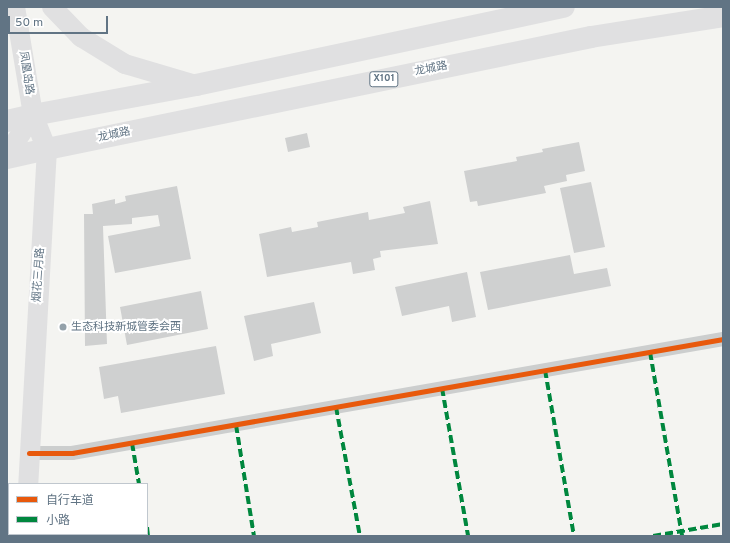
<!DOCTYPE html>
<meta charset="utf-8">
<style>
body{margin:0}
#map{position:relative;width:730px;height:543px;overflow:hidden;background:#f4f4f1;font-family:Overpass,"Noto Sans SC",sans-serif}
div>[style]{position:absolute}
.building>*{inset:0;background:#cfd0d0}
.street>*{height:14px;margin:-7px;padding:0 7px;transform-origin:7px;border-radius:7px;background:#cccece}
.secondary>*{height:20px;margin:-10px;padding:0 10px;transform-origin:10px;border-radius:10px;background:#e0e0e1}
.primary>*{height:22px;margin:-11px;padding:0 11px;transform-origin:11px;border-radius:11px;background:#e0e0e1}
.highway>*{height:22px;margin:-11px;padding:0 11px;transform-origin:11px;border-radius:11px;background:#e0e0e1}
.quiet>*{height:4px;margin-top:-2px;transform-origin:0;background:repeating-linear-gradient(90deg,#00873e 0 8px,transparent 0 12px)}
.cycleway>*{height:5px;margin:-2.5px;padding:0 2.5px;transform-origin:2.5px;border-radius:2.5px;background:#e8590c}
.dots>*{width:11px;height:11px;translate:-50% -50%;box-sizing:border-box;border:2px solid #fff;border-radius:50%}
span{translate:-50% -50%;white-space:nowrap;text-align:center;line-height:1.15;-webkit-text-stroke:4px #fff;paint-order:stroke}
.shield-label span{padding:1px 3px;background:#fff;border:1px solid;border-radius:3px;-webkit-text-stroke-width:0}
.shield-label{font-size:10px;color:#617484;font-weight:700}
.street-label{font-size:11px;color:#617484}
.poi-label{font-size:11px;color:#617484}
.left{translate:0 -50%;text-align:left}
.frame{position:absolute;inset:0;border:8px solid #617484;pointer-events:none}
.legend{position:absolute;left:8px;top:483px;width:140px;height:52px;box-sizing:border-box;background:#fff;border:1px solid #c0c7ce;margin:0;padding:5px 7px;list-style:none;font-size:12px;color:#617484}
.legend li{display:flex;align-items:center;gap:8px;height:20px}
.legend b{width:20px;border:1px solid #c0c7ce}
.scale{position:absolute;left:8px;top:16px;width:100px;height:18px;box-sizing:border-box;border:2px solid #617484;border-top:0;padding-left:5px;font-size:12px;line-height:14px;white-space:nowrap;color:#617484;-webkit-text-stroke:3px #fff;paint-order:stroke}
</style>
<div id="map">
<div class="building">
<div style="clip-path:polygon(307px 133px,310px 147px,288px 152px,285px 138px)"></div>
<div style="clip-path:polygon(579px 142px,585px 171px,566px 175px,567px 181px,544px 186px,546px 193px,478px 206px,477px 201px,470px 202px,464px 171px,517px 161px,516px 157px,543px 152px,542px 149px)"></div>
<div style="clip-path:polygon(591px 182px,605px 247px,574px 253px,560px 188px)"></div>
<div style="clip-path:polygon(177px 186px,191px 259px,115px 273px,108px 236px,160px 226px,158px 215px,132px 218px,132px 224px,103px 226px,107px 344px,85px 346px,84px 214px,93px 214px,92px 204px,115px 199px,115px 204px,126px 201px,125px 196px)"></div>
<div style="clip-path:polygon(430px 201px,438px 244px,380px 251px,381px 257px,373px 259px,375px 270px,353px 274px,351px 262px,267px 277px,259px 234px,291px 227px,292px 232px,318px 227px,317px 222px,368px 212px,369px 220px,405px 213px,403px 207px)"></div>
<div style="clip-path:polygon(570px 255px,574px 274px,607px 268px,611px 286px,488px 310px,480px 272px)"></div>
<div style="clip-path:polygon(467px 272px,476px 317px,452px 322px,449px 306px,402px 316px,395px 287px)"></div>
<div style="clip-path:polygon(201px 291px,208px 329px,127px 345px,120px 307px)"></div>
<div style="clip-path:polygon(314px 302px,321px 333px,271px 344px,273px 356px,254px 361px,244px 316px)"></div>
<div style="clip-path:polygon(216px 346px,225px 394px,121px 413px,118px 396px,104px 399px,99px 367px)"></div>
</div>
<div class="street">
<div style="left:29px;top:453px;width:43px"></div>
<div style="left:72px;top:453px;width:661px;rotate:-9.93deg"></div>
</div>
<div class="secondary">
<div style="left:15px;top:7px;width:109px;rotate:80.5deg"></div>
<div style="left:33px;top:115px;width:37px;rotate:68deg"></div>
<div style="left:47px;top:149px;width:336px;rotate:93.2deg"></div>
<div style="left:52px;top:7px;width:42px;rotate:46deg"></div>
<div style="left:81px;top:37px;width:52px;rotate:31.5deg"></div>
<div style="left:125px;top:64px;width:74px;rotate:16.5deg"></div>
<div style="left:7px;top:155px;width:48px;rotate:-57deg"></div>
<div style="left:27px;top:536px;width:2px;rotate:-90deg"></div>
</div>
<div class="primary">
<div style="left:33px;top:115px;width:166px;rotate:-10.4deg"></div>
<div style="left:196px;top:85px;width:376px;rotate:-12deg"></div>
<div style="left:47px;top:149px;width:555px;rotate:-11.63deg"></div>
<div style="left:591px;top:37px;width:134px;rotate:-9deg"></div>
</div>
<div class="highway">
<div style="left:7px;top:121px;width:27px;rotate:-13deg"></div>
<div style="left:7px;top:158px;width:41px;rotate:-12.7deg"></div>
</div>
<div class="quiet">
<div style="left:650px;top:352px;width:187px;rotate:80.1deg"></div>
<div style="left:545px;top:370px;width:169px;rotate:80.1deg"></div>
<div style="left:442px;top:388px;width:150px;rotate:80deg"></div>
<div style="left:336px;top:407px;width:131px;rotate:79.5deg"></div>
<div style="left:236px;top:425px;width:112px;rotate:80.8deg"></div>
<div style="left:132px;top:443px;width:42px;rotate:80.3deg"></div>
<div style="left:147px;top:527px;width:9px;rotate:84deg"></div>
<div style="left:653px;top:536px;width:71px;rotate:-9.7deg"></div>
</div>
<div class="cycleway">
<div style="left:29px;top:453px;width:43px"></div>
<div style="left:72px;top:453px;width:661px;rotate:-9.93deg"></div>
</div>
<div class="dots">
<div style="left:63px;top:327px;background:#94a1aa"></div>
</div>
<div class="shield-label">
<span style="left:384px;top:79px">X101</span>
</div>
<div class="street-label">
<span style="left:431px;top:69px;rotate:-11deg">龙城路</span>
<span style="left:26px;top:73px;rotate:81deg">凤凰岛路</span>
<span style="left:114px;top:135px;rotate:-12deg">龙城路</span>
<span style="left:39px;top:275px;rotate:-86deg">烟花三月路</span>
</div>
<div class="poi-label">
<span class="left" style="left:71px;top:327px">生态科技新城管委会西</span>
</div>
<div class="frame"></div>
<ul class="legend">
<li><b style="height:5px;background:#e8590c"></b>自行车道</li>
<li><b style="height:5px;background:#00873e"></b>小路</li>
</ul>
<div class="scale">50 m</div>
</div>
